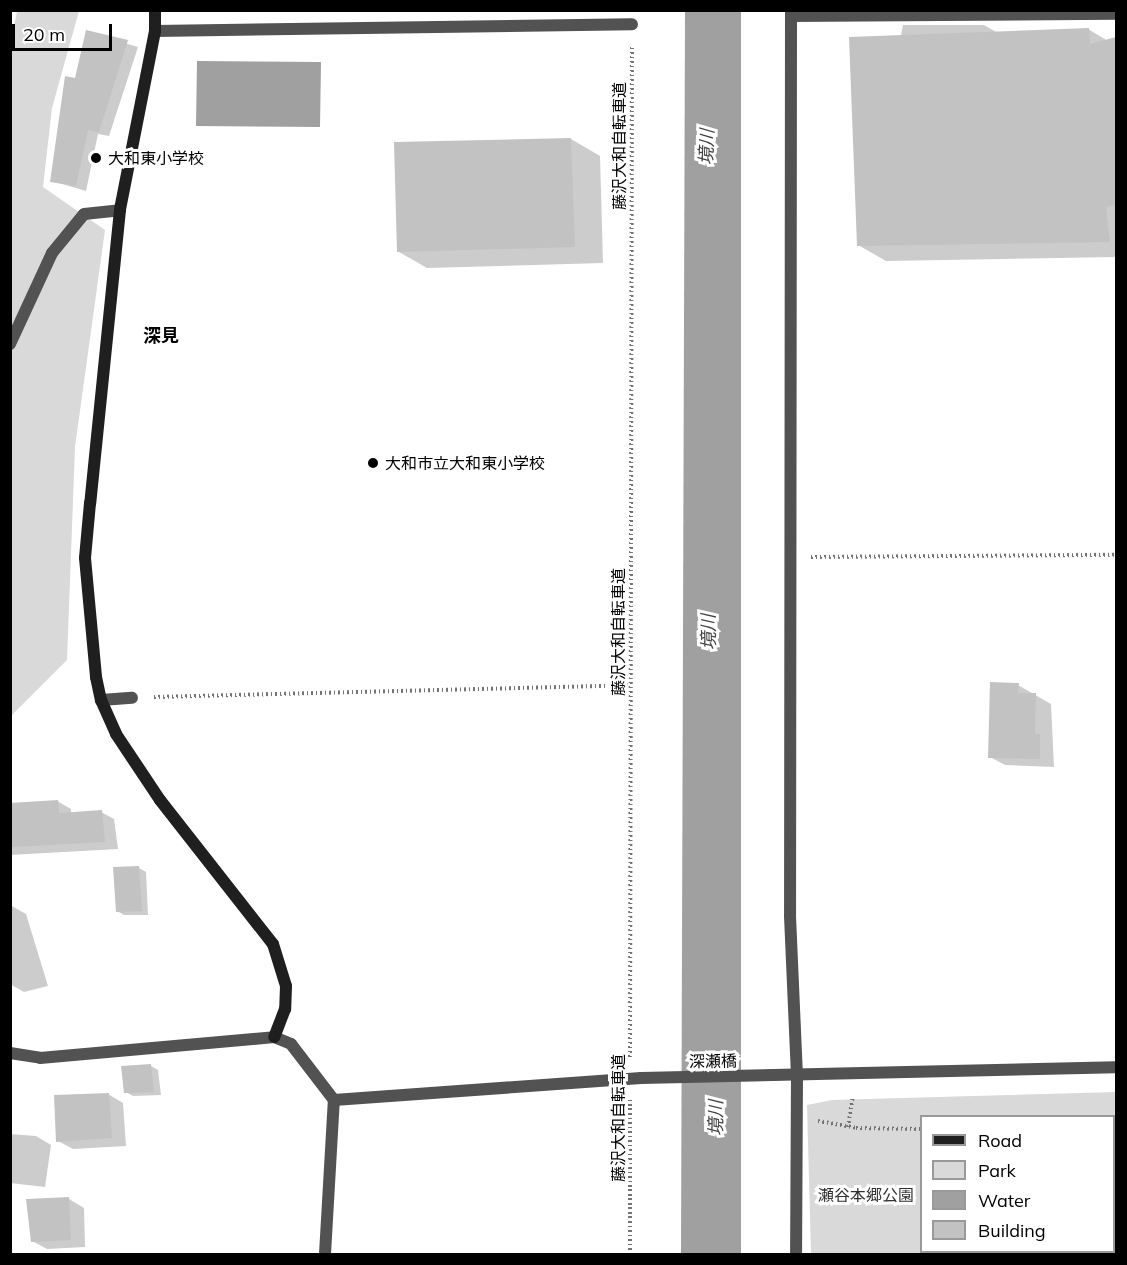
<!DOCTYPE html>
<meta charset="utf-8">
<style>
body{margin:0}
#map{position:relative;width:1127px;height:1265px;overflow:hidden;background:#fff;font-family:Mulish,"Noto Sans JP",sans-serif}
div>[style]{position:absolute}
.green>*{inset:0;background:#d9d9d9}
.water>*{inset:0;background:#a0a0a0}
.shadow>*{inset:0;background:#0003}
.building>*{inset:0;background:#c2c2c2}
.path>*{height:4px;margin-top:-2px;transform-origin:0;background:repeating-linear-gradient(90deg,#747474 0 1.5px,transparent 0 4.5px)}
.lane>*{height:12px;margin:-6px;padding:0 6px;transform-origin:6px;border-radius:6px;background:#525252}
.street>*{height:12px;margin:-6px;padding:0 6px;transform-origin:6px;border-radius:6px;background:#525252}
.secondary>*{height:12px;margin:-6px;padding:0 6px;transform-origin:6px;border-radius:6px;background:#1f1f1f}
.dots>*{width:16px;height:16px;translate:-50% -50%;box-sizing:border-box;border:3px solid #fff;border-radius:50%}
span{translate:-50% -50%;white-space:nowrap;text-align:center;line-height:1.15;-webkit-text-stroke:6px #fff;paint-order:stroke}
.street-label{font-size:16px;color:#000}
.poi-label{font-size:16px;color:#000}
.left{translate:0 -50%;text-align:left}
.park-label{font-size:16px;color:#303030}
.water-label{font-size:18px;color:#414141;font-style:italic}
.neighbourhood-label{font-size:18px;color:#000;font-weight:700}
.frame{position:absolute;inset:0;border:12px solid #000;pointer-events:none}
.legend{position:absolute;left:920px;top:1115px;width:195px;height:138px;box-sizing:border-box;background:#fff;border:2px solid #999;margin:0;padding:8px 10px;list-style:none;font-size:18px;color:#000}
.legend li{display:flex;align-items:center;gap:12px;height:30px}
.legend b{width:30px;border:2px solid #999}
.scale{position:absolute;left:12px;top:24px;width:100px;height:27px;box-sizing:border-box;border:3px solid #000;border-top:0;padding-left:8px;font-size:18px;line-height:21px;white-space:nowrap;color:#000;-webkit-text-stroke:4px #fff;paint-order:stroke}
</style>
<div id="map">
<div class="green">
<div style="clip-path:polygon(17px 11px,79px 11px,52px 108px,43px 187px,105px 230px,75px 447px,67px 660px,11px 716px,11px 42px)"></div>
<div style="clip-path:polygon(evenodd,1116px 1092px,1116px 1254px,811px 1254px,807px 1105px,832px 1100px,1116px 1092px,922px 1116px,1114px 1116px,1114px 1252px,922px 1252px,922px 1116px)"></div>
</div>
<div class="water">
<div style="clip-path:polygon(741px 10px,741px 1254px,681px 1254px,685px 11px)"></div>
<div style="clip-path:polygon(197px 61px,321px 62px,320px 127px,196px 126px)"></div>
</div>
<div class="shadow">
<div style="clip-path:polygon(10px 10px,12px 10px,11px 30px,10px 30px)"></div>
<div style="clip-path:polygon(903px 25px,984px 25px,998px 33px,1088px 29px,1108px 41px,1116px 39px,1116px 257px,886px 261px,858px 245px)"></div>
<div style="clip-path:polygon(87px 32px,138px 47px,109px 136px,98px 134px,86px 191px,52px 181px)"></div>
<div style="clip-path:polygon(571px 139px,600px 156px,603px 263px,427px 268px,399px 252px)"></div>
<div style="clip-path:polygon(1018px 685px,1051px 704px,1054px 767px,1005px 765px,990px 757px)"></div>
<div style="clip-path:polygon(57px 801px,71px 809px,71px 814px,101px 812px,114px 819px,118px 849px,10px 855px,10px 805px)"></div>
<div style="clip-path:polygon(139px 868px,146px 872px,148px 915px,124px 915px,117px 911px)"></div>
<div style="clip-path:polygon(10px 905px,26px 914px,48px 986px,24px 992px,10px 984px)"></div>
<div style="clip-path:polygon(151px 1066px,158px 1070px,161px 1095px,133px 1096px,126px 1092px)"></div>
<div style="clip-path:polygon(108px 1094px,123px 1103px,126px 1146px,73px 1149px,58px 1141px)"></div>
<div style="clip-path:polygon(10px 1134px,36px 1136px,51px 1145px,45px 1187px,10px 1183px)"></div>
<div style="clip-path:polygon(69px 1199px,84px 1208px,85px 1247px,47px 1249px,32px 1241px)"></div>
</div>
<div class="building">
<div style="clip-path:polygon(1089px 28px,1090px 44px,1116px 37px,1116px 205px,1106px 207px,1110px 242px,857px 246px,849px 37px)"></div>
<div style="clip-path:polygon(86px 30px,128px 40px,99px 132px,88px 130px,76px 186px,50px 182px,65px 76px,75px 78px)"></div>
<div style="clip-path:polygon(571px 138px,575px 247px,397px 252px,394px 142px)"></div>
<div style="clip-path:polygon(990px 682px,1019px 683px,1018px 693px,1036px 693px,1035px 734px,1040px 734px,1040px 759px,988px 758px)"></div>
<div style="clip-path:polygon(58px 800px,59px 813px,102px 810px,105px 842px,10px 847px,10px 803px)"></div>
<div style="clip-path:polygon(139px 866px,142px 911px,116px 912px,113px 867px)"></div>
<div style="clip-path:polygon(151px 1064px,154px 1092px,124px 1093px,121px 1066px)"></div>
<div style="clip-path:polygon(109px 1093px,112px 1138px,56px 1142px,54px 1095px)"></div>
<div style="clip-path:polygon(69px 1197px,71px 1240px,31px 1242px,26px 1199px)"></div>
</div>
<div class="path">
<div style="left:811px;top:557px;width:305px;rotate:-0.4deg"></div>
<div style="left:154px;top:697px;width:476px;rotate:-1.4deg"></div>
<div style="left:630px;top:1057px;width:1010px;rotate:-89.89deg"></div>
<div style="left:818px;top:1121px;width:39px;rotate:10deg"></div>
<div style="left:856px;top:1128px;width:66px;rotate:0.9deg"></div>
<div style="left:1114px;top:1124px;width:2px"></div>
<div style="left:848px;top:1127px;width:30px;rotate:-81deg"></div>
<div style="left:630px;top:1254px;width:154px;rotate:-90deg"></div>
</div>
<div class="lane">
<div style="left:101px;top:700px;width:31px;rotate:-4deg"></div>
</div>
<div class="street">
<div style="left:791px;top:10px;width:906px;rotate:90.06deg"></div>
<div style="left:790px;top:916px;width:160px;rotate:87.5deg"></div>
<div style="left:797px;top:1076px;width:178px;rotate:90.3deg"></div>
<div style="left:791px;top:16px;width:325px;rotate:-0.4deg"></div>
<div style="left:155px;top:31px;width:477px;rotate:-0.8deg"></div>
<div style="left:10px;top:344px;width:100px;rotate:-65.2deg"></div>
<div style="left:52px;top:253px;width:50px;rotate:-50.6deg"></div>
<div style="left:84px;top:214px;width:36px;rotate:-6deg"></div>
<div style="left:10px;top:1053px;width:30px;rotate:9deg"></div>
<div style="left:40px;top:1058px;width:235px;rotate:-5.1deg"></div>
<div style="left:274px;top:1037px;width:18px;rotate:22deg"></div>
<div style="left:291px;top:1044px;width:71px;rotate:52.5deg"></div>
<div style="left:334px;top:1100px;width:308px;rotate:-4.1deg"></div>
<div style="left:641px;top:1078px;width:475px;rotate:-1.3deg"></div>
<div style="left:325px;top:1254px;width:154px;rotate:-86.7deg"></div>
</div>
<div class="secondary">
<div style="left:155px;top:10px;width:21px;rotate:90deg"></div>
<div style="left:155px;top:31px;width:182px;rotate:101.1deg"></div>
<div style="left:120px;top:210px;width:295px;rotate:95.8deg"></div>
<div style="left:90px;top:503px;width:55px;rotate:95.2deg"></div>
<div style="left:85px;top:558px;width:120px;rotate:84.7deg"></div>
<div style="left:96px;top:677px;width:24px;rotate:78deg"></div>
<div style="left:101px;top:700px;width:37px;rotate:66deg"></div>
<div style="left:116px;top:734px;width:79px;rotate:56.3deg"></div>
<div style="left:160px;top:800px;width:183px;rotate:51.9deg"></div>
<div style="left:273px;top:944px;width:44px;rotate:72.8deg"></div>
<div style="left:286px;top:986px;width:23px;rotate:92deg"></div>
<div style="left:285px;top:1009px;width:30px;rotate:111deg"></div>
</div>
<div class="dots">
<div style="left:96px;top:158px;background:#000"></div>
<div style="left:373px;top:463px;background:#000"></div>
</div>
<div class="street-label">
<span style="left:619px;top:146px;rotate:-90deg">藤沢大和自転車道</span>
<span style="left:618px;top:632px;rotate:-90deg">藤沢大和自転車道</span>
<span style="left:713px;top:1061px;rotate:-1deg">深瀬橋</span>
<span style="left:618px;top:1118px;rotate:-90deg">藤沢大和自転車道</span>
</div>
<div class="poi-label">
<span class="left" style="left:108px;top:158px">大和東小学校</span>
<span class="left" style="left:385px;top:463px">大和市立大和東小学校</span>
</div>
<div class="park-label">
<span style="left:866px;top:1195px">瀬谷本郷公園</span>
</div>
<div class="water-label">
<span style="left:707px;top:147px;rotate:-88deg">境川</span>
<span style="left:709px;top:632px;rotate:-91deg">境川</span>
<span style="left:716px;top:1118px;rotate:-90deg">境川</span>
</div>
<div class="neighbourhood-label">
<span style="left:161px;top:336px">深見</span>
</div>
<div class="frame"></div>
<ul class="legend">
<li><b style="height:8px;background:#1f1f1f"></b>Road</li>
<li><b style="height:16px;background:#d9d9d9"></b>Park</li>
<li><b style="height:16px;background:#a0a0a0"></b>Water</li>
<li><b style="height:16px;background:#c2c2c2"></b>Building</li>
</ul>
<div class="scale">20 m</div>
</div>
